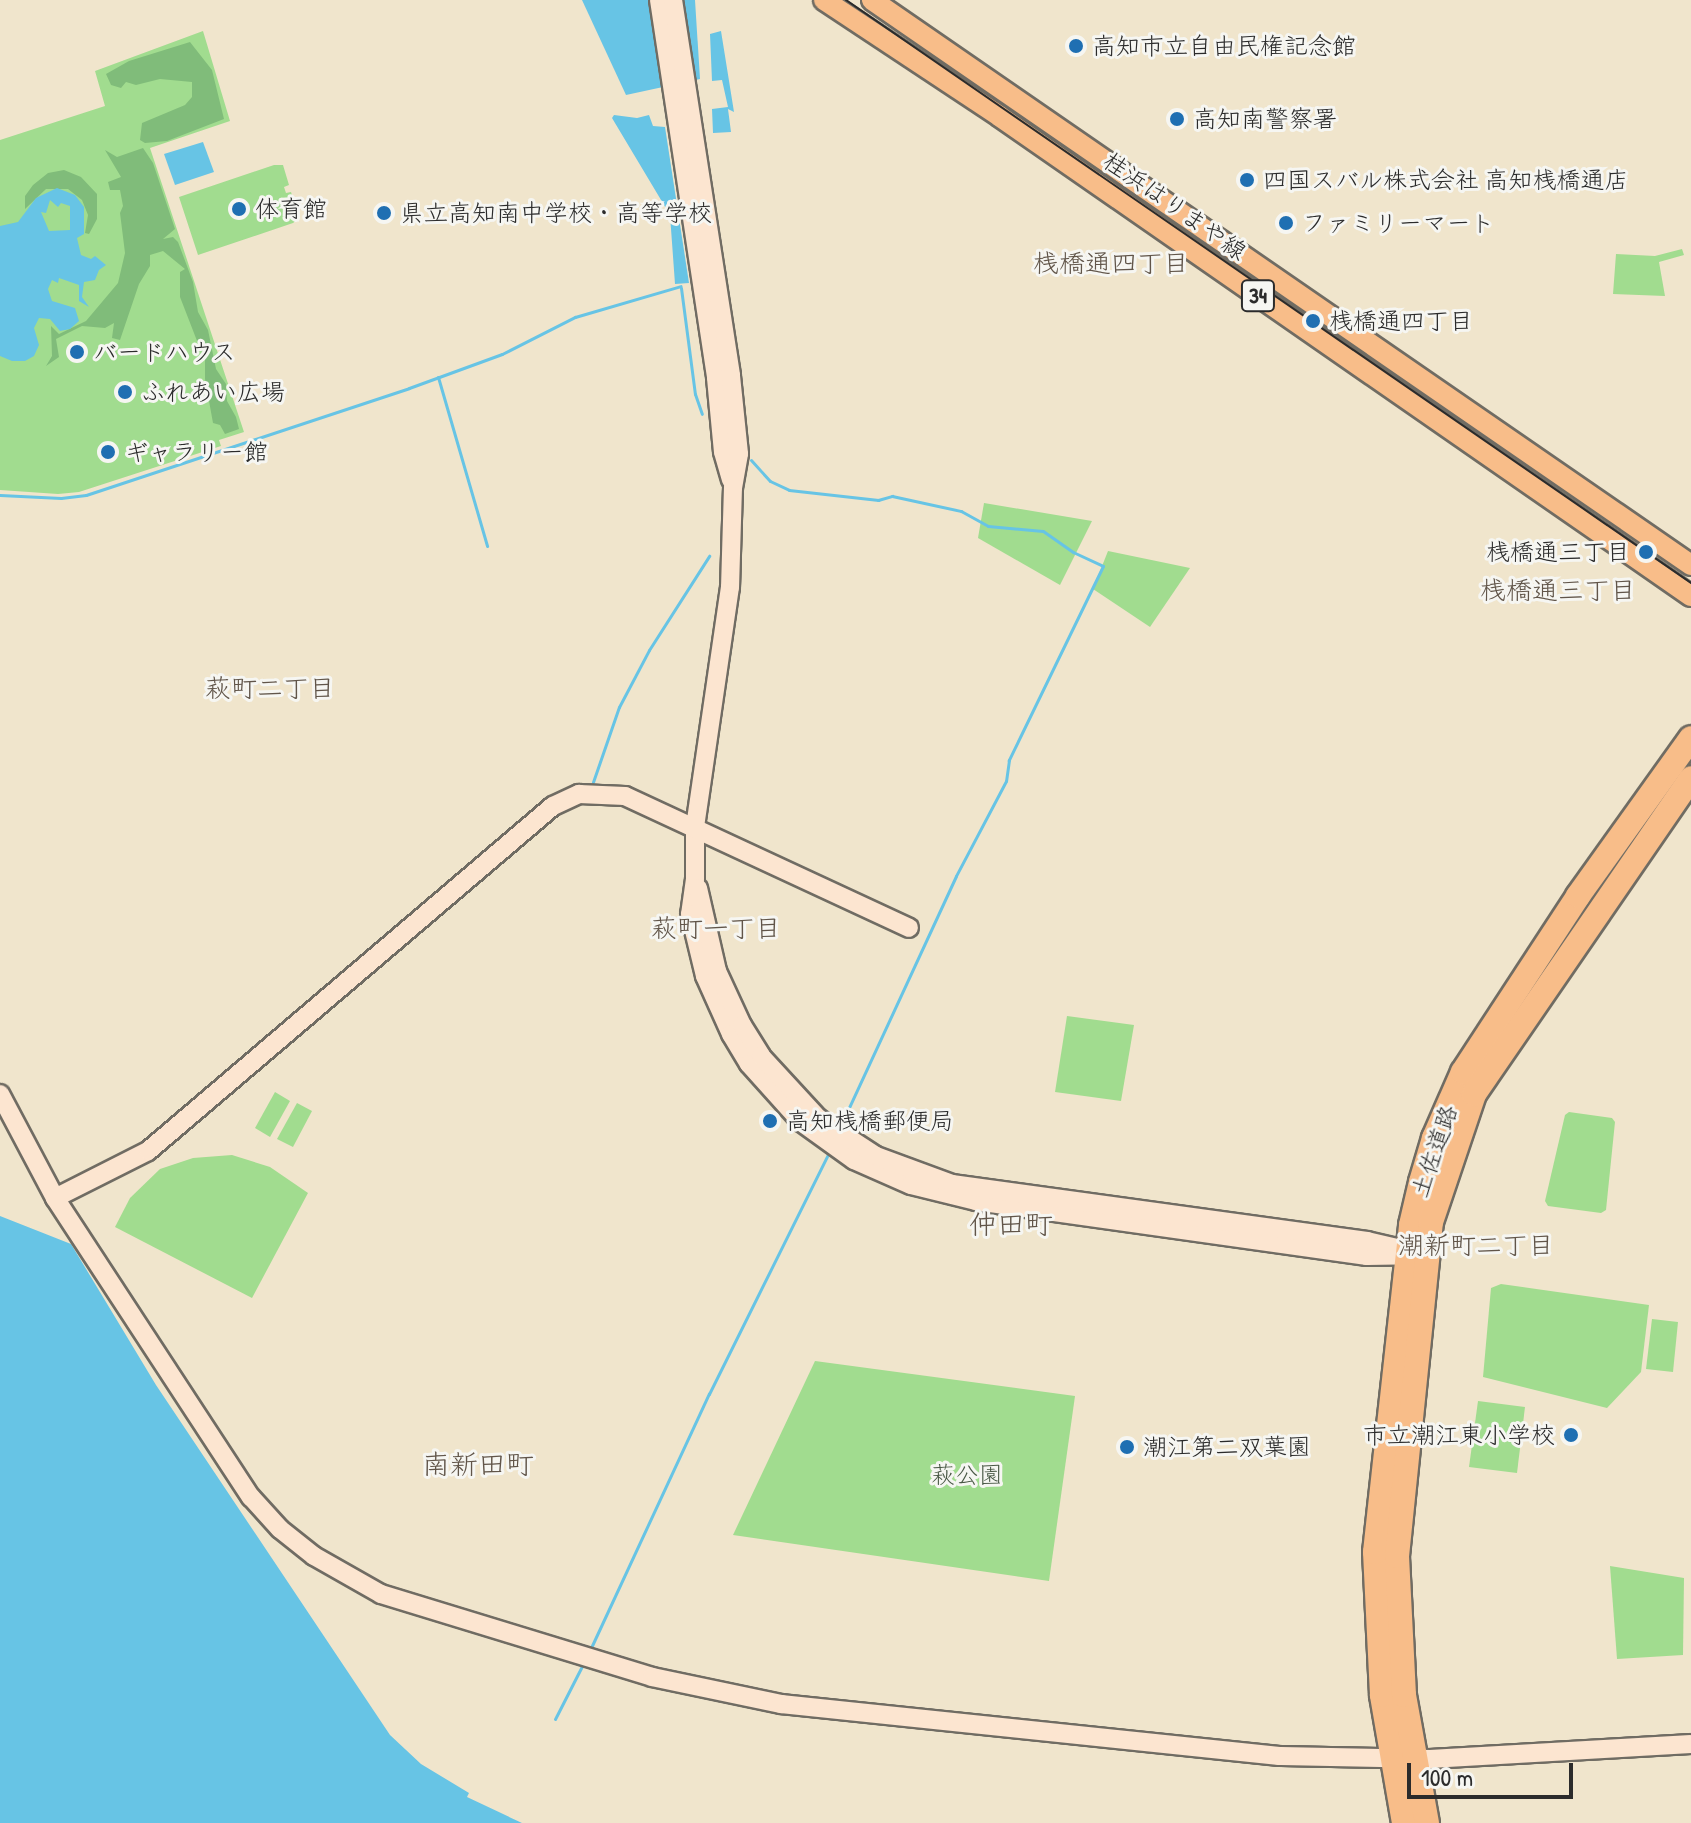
<!DOCTYPE html>
<meta charset="utf-8">
<style>
body{margin:0}
#map{position:relative;width:1691px;height:1823px;overflow:hidden;background:#f0e5cc;font-family:"Patrick Hand","Klee One",sans-serif}
div>[style]{position:absolute}
.green>*{inset:0;background:#a1dc8f}
.forest>*{inset:0;background:#80bc7a}
.water>*{inset:0;background:#67c4e5}
.stream>*{height:3px;margin:-1.5px;padding:0 1.5px;transform-origin:1.5px;border-radius:1.5px;background:#67c4e5}
.roads{filter:drop-shadow(2px 0 #706c63) drop-shadow(-2px 0 #706c63) drop-shadow(0 2px #706c63) drop-shadow(0 -2px #706c63)}
.secondary>*{height:18px;margin:-9px;padding:0 9px;transform-origin:9px;border-radius:9px;background:#fce5d0}
.primary>*{height:20px;margin:-10px;padding:0 10px;transform-origin:10px;border-radius:10px;background:#f8bd89}
.highway>*{height:24px;margin:-12px;padding:0 12px;transform-origin:12px;border-radius:12px;background:#f8bd89}
.tram>*{height:2px;margin:-1px;padding:0 1px;transform-origin:1px;border-radius:1px;background:#2b2b2b}
.dots>*{width:22px;height:22px;translate:-50% -50%;box-sizing:border-box;border:4px solid #f6f6f2;border-radius:50%}
span{translate:-50% -50%;white-space:nowrap;text-align:center;line-height:1.15;-webkit-text-stroke:6px #f6f6f2;paint-order:stroke}
.shield-label span{padding:2px 6px;background:#f6f6f2;border:2px solid;border-radius:6px;-webkit-text-stroke-width:0}
.shield-label{font-size:22px;color:#2b2b2b;font-weight:700}
.poi-label{font-size:24px;color:#2b2b2b}
.left{translate:0 -50%;text-align:left}
.right{translate:-100% -50%;text-align:right}
.street-label{font-size:24px;color:#2b2b2b}
.park-label{font-size:24px;color:#485744}
.neighbourhood-label{font-size:26px;color:#615549}
.quarter-label{font-size:28px;color:#615549}
.scale{position:absolute;left:1407px;top:1763px;width:166px;height:36px;box-sizing:border-box;border:4px solid #2b2b2b;border-top:0;padding-left:10px;font-size:24px;line-height:28px;white-space:nowrap;color:#2b2b2b;-webkit-text-stroke:6px #f6f6f2;paint-order:stroke}
</style>
<div id="map">
<div class="green">
<div style="clip-path:polygon(203px 31px,230px 121px,150px 148px,244px 432px,219px 440px,221px 446px,79px 492px,58px 494px,0 490px,0 140px,105px 106px,95px 71px)"></div>
<div style="clip-path:polygon(274px 165px,283px 165px,289px 185px,284px 187px,286px 193px,291px 192px,299px 218px,293px 223px,198px 255px,179px 197px)"></div>
<div style="clip-path:polygon(1682px 249px,1684px 255px,1659px 262px,1665px 296px,1613px 294px,1616px 254px,1655px 256px)"></div>
<div style="clip-path:polygon(984px 503px,1092px 521px,1060px 585px,978px 538px)"></div>
<div style="clip-path:polygon(1108px 551px,1190px 568px,1150px 627px,1093px 589px)"></div>
<div style="clip-path:polygon(1067px 1016px,1134px 1025px,1121px 1101px,1055px 1092px)"></div>
<div style="clip-path:polygon(275px 1092px,290px 1101px,270px 1137px,255px 1128px)"></div>
<div style="clip-path:polygon(297px 1103px,312px 1111px,293px 1147px,277px 1139px)"></div>
<div style="clip-path:polygon(1569px 1112px,1612px 1118px,1615px 1122px,1606px 1210px,1601px 1213px,1548px 1206px,1545px 1201px,1565px 1115px)"></div>
<div style="clip-path:polygon(232px 1155px,270px 1167px,308px 1193px,252px 1298px,115px 1227px,130px 1198px,160px 1169px,193px 1158px)"></div>
<div style="clip-path:polygon(1501px 1284px,1649px 1305px,1641px 1372px,1607px 1408px,1483px 1377px,1491px 1288px)"></div>
<div style="clip-path:polygon(1652px 1319px,1678px 1322px,1673px 1372px,1646px 1369px)"></div>
<div style="clip-path:polygon(815px 1361px,1075px 1396px,1049px 1581px,733px 1535px)"></div>
<div style="clip-path:polygon(1478px 1401px,1525px 1407px,1517px 1473px,1469px 1467px)"></div>
<div style="clip-path:polygon(1610px 1566px,1684px 1578px,1683px 1655px,1617px 1659px)"></div>
</div>
<div class="forest">
<div style="clip-path:polygon(190px 42px,212px 70px,224px 119px,167px 141px,145px 143px,140px 140px,142px 123px,185px 105px,192px 97px,192px 82px,160px 79px,136px 85px,126px 82px,121px 88px,111px 85px,106px 74px,129px 61px)"></div>
<div style="clip-path:polygon(143px 148px,153px 163px,175px 229px,163px 239px,173px 237px,178px 242px,193px 282px,198px 312px,208px 330px,216px 369px,226px 384px,227px 401px,236px 417px,239px 429px,225px 434px,220px 425px,213px 423px,205px 379px,205px 350px,199px 346px,180px 297px,180px 272px,185px 269px,163px 251px,150px 255px,150px 266px,139px 284px,120px 340px,112px 338px,114px 323px,105px 328px,82px 326px,56px 339px,59px 357px,46px 366px,52px 356px,51px 326px,59px 334px,86px 321px,118px 283px,125px 253px,120px 213px,123px 206px,120px 190px,110px 190px,108px 182px,121px 177px,105px 150px,117px 157px)"></div>
<div style="clip-path:polygon(64px 170px,81px 177px,97px 194px,97px 219px,89px 234px,85px 233px,88px 215px,82px 200px,68px 189px,46px 189px,25px 209px,25px 196px,33px 185px,48px 173px)"></div>
</div>
<div class="water">
<div style="clip-path:polygon(582px 0,695px 0,700px 79px,626px 95px)"></div>
<div style="clip-path:polygon(721px 31px,734px 112px,728px 109px,731px 132px,713px 133px,712px 109px,728px 107px,722px 80px,712px 81px,710px 34px)"></div>
<div style="clip-path:polygon(614px 115px,637px 118px,649px 115px,653px 126px,665px 127px,689px 283px,675px 284px,670px 215px,612px 118px)"></div>
<div style="clip-path:polygon(203px 142px,214px 172px,175px 185px,164px 154px)"></div>
<div style="clip-path:polygon(evenodd,57px 188px,75px 195px,84px 207px,84px 234px,77px 238px,81px 255px,91px 259px,95px 256px,106px 265px,99px 270px,95px 280px,84px 282px,82px 297px,89px 307px,79px 301px,79px 285px,59px 278px,58px 283px,52px 280px,48px 289px,52px 301px,75px 308px,79px 321px,70px 329px,60px 331px,50px 319px,39px 318px,34px 328px,39px 345px,34px 356px,25px 361px,12px 361px,0 356px,0 226px,18px 222px,36px 198px,57px 188px,50px 200px,58px 207px,61px 203px,70px 206px,70px 230px,49px 231px,41px 212px,46px 213px,50px 200px)"></div>
<div style="clip-path:polygon(0 1216px,71px 1244px,156px 1385px,390px 1735px,421px 1764px,469px 1793px,467px 1797px,522px 1823px,0 1823px)"></div>
</div>
<div class="stream">
<div style="left:681px;top:288px;width:107px;rotate:82.5deg"></div>
<div style="left:695px;top:394px;width:21px;rotate:71deg"></div>
<div style="left:438px;top:377px;width:176px;rotate:73.8deg"></div>
<div style="left:751px;top:460px;width:28px;rotate:48deg"></div>
<div style="left:770px;top:481px;width:21px;rotate:25deg"></div>
<div style="left:789px;top:490px;width:90px;rotate:6.4deg"></div>
<div style="left:878px;top:500px;width:15px;rotate:-16deg"></div>
<div style="left:892px;top:496px;width:71px;rotate:12.3deg"></div>
<div style="left:961px;top:511px;width:31px;rotate:29deg"></div>
<div style="left:988px;top:526px;width:55px;rotate:5.2deg"></div>
<div style="left:1043px;top:531px;width:37px;rotate:35deg"></div>
<div style="left:1073px;top:552px;width:33px;rotate:25deg"></div>
<div style="left:1103px;top:566px;width:216px;rotate:115.9deg"></div>
<div style="left:1009px;top:760px;width:21px;rotate:98deg"></div>
<div style="left:1006px;top:781px;width:107px;rotate:117.8deg"></div>
<div style="left:956px;top:876px;width:274px;rotate:114.8deg"></div>
<div style="left:0;top:495px;width:61px;rotate:2.8deg"></div>
<div style="left:61px;top:498px;width:25px;rotate:-7deg"></div>
<div style="left:86px;top:495px;width:340px;rotate:-18.3deg"></div>
<div style="left:409px;top:388px;width:99px;rotate:-20.1deg"></div>
<div style="left:502px;top:354px;width:82px;rotate:-26.9deg"></div>
<div style="left:575px;top:317px;width:110px;rotate:-16.3deg"></div>
<div style="left:593px;top:782px;width:79px;rotate:-70.9deg"></div>
<div style="left:619px;top:707px;width:64px;rotate:-62.2deg"></div>
<div style="left:649px;top:650px;width:112px;rotate:-57.4deg"></div>
<div style="left:589px;top:1652px;width:285px;rotate:-65.1deg"></div>
<div style="left:709px;top:1394px;width:272px;rotate:-63.6deg"></div>
<div style="left:555px;top:1719px;width:64px;rotate:-63deg"></div>
</div>
<div class="roads">
<div class="secondary">
<div style="left:659px;top:0;width:382px;rotate:81.4deg"></div>
<div style="left:716px;top:378px;width:74px;rotate:84.6deg"></div>
<div style="left:723px;top:452px;width:29px;rotate:74deg"></div>
<div style="left:673px;top:0;width:380px;rotate:81.2deg"></div>
<div style="left:731px;top:376px;width:78px;rotate:84.1deg"></div>
<div style="left:739px;top:454px;width:34px;rotate:100deg"></div>
<div style="left:733px;top:487px;width:100px;rotate:91.7deg"></div>
<div style="left:730px;top:587px;width:242px;rotate:98.3deg"></div>
<div style="left:695px;top:826px;width:53px;rotate:90deg"></div>
<div style="left:695px;top:879px;width:35px;rotate:98deg"></div>
<div style="left:690px;top:914px;width:64px;rotate:76.4deg"></div>
<div style="left:705px;top:976px;width:64px;rotate:65.9deg"></div>
<div style="left:731px;top:1034px;width:35px;rotate:59deg"></div>
<div style="left:749px;top:1064px;width:78px;rotate:48.1deg"></div>
<div style="left:801px;top:1122px;width:65px;rotate:35.6deg"></div>
<div style="left:854px;top:1160px;width:62px;rotate:23.7deg"></div>
<div style="left:911px;top:1185px;width:67px;rotate:13.8deg"></div>
<div style="left:976px;top:1201px;width:395px;rotate:8deg"></div>
<div style="left:1367px;top:1256px;width:54px;rotate:-1.1deg"></div>
<div style="left:698px;top:888px;width:85px;rotate:77.1deg"></div>
<div style="left:717px;top:971px;width:60px;rotate:65.2deg"></div>
<div style="left:742px;top:1025px;width:36px;rotate:58deg"></div>
<div style="left:761px;top:1056px;width:84px;rotate:47.4deg"></div>
<div style="left:818px;top:1118px;width:69px;rotate:33.2deg"></div>
<div style="left:876px;top:1156px;width:81px;rotate:20.2deg"></div>
<div style="left:952px;top:1184px;width:419px;rotate:7.8deg"></div>
<div style="left:1367px;top:1241px;width:31px;rotate:13deg"></div>
<div style="left:0;top:1094px;width:118px;rotate:62.1deg"></div>
<div style="left:55px;top:1198px;width:358px;rotate:56.8deg"></div>
<div style="left:251px;top:1497px;width:43px;rotate:47.8deg"></div>
<div style="left:280px;top:1529px;width:43px;rotate:38.5deg"></div>
<div style="left:314px;top:1556px;width:77px;rotate:29.6deg"></div>
<div style="left:381px;top:1594px;width:283px;rotate:17deg"></div>
<div style="left:652px;top:1677px;width:132px;rotate:11.8deg"></div>
<div style="left:781px;top:1704px;width:501px;rotate:5.96deg"></div>
<div style="left:1279px;top:1756px;width:151px;rotate:1.1deg"></div>
<div style="left:1430px;top:1759px;width:261px;rotate:-3.3deg"></div>
<div style="left:55px;top:1198px;width:104px;rotate:-26.8deg"></div>
<div style="left:148px;top:1151px;width:532px;rotate:-40.43deg"></div>
<div style="left:553px;top:806px;width:29px;rotate:-25deg"></div>
<div style="left:579px;top:794px;width:46px;rotate:2.5deg"></div>
<div style="left:625px;top:796px;width:313px;rotate:24.9deg"></div>
</div>
<div class="primary">
<div style="left:824px;top:0;width:210px;rotate:33.5deg"></div>
<div style="left:999px;top:116px;width:842px;rotate:34.75deg"></div>
<div style="left:872px;top:0;width:995px;rotate:34.6deg"></div>
</div>
<div class="highway">
<div style="left:1404px;top:1823px;width:130px;rotate:-99.8deg"></div>
<div style="left:1382px;top:1695px;width:143px;rotate:-92.8deg"></div>
<div style="left:1375px;top:1552px;width:329px;rotate:-83.7deg"></div>
<div style="left:1411px;top:1225px;width:44px;rotate:-76.9deg"></div>
<div style="left:1421px;top:1182px;width:46px;rotate:-73.5deg"></div>
<div style="left:1434px;top:1138px;width:72px;rotate:-66.3deg"></div>
<div style="left:1463px;top:1072px;width:210px;rotate:-56.8deg"></div>
<div style="left:1578px;top:896px;width:194px;rotate:-54.4deg"></div>
<div style="left:1427px;top:1823px;width:130px;rotate:-100.2deg"></div>
<div style="left:1404px;top:1695px;width:139px;rotate:-92.9deg"></div>
<div style="left:1397px;top:1556px;width:336px;rotate:-84.2deg"></div>
<div style="left:1431px;top:1222px;width:135px;rotate:-71.4deg"></div>
<div style="left:1474px;top:1094px;width:383px;rotate:-55.5deg"></div>
</div>
</div>
<div class="tram">
<div style="left:846px;top:0;width:1027px;rotate:34.6deg"></div>
</div>
<div class="dots">
<div style="left:1076px;top:46px;background:#1f6fb2"></div>
<div style="left:1177px;top:119px;background:#1f6fb2"></div>
<div style="left:1247px;top:180px;background:#1f6fb2"></div>
<div style="left:239px;top:209px;background:#1f6fb2"></div>
<div style="left:384px;top:213px;background:#1f6fb2"></div>
<div style="left:1286px;top:223px;background:#1f6fb2"></div>
<div style="left:1313px;top:321px;background:#1f6fb2"></div>
<div style="left:77px;top:352px;background:#1f6fb2"></div>
<div style="left:125px;top:392px;background:#1f6fb2"></div>
<div style="left:108px;top:452px;background:#1f6fb2"></div>
<div style="left:1646px;top:552px;background:#1f6fb2"></div>
<div style="left:770px;top:1121px;background:#1f6fb2"></div>
<div style="left:1571px;top:1435px;background:#1f6fb2"></div>
<div style="left:1127px;top:1447px;background:#1f6fb2"></div>
</div>
<div class="shield-label">
<span style="left:1258px;top:296px">34</span>
</div>
<div class="poi-label">
<span class="left" style="left:1092px;top:46px">高知市立自由民権記念館</span>
<span class="left" style="left:1193px;top:119px">高知南警察署</span>
<span class="left" style="left:1263px;top:180px">四国スバル株式会社 高知桟橋通店</span>
<span class="left" style="left:255px;top:209px">体育館</span>
<span class="left" style="left:400px;top:213px">県立高知南中学校・高等学校</span>
<span class="left" style="left:1302px;top:223px">ファミリーマート</span>
<span class="left" style="left:1329px;top:321px">桟橋通四丁目</span>
<span class="left" style="left:93px;top:352px">バードハウス</span>
<span class="left" style="left:141px;top:392px">ふれあい広場</span>
<span class="left" style="left:124px;top:452px">ギャラリー館</span>
<span class="right" style="left:1630px;top:552px">桟橋通三丁目</span>
<span class="left" style="left:786px;top:1121px">高知桟橋郵便局</span>
<span class="right" style="left:1555px;top:1435px">市立潮江東小学校</span>
<span class="left" style="left:1143px;top:1447px">潮江第二双葉園</span>
</div>
<div class="street-label">
<span style="left:1175px;top:206px;rotate:35deg">桂浜はりまや線</span>
<span style="left:1434px;top:1151px;rotate:-71deg">土佐道路</span>
</div>
<div class="park-label">
<span style="left:967px;top:1475px">萩公園</span>
</div>
<div class="neighbourhood-label">
<span style="left:1111px;top:263px">桟橋通四丁目</span>
<span style="left:1558px;top:590px">桟橋通三丁目</span>
<span style="left:270px;top:688px">萩町二丁目</span>
<span style="left:716px;top:928px">萩町一丁目</span>
<span style="left:1476px;top:1245px">潮新町二丁目</span>
</div>
<div class="quarter-label">
<span style="left:1011px;top:1224px">仲田町</span>
<span style="left:478px;top:1464px">南新田町</span>
</div>
<div class="scale">100 m</div>
</div>
